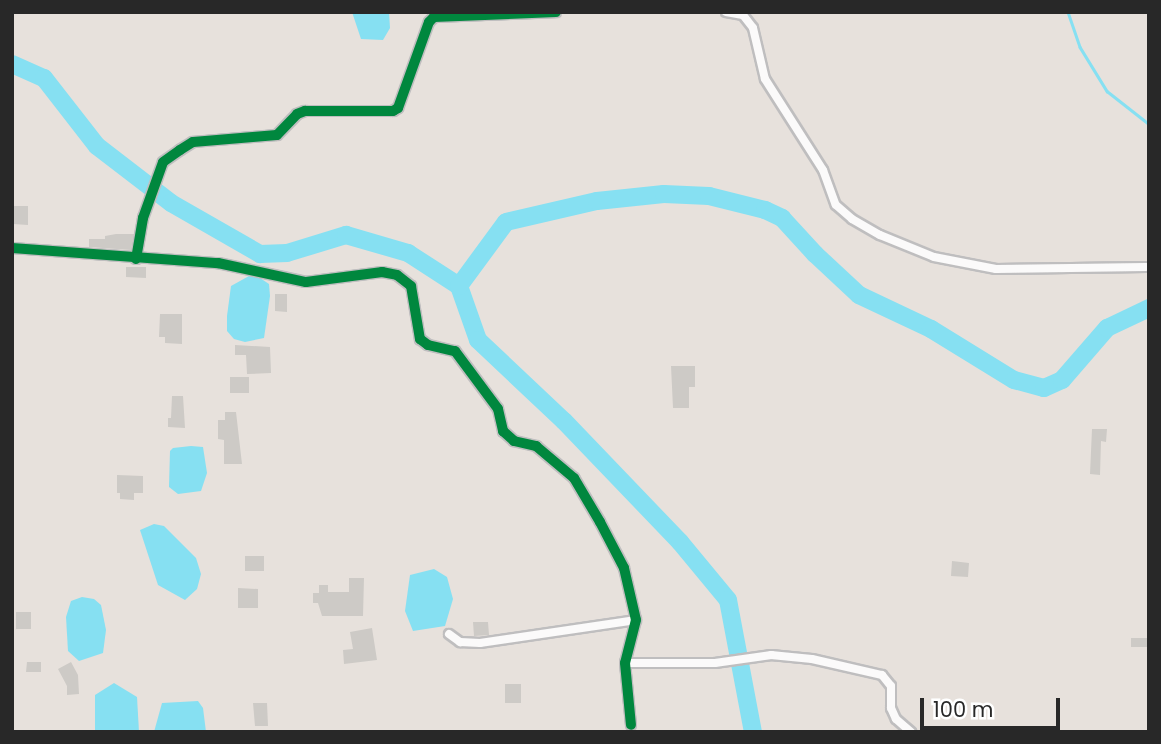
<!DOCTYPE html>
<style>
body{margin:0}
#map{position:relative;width:1161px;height:744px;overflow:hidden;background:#e7e1dc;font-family:Poppins,sans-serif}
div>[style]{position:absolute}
.water>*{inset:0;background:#86e0f2}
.stream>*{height:2.5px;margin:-1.25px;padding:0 1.25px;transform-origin:1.25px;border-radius:1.25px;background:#86e0f2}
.river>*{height:18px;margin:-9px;padding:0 9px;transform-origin:9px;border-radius:9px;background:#86e0f2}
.building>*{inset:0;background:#cdcac6}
.roads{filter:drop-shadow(2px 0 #bfbebf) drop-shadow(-2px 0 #bfbebf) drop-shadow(0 2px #bfbebf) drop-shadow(0 -2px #bfbebf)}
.minor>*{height:8px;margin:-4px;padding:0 4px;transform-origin:4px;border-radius:4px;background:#fbfafa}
.cycleway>*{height:10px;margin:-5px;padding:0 5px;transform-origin:5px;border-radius:5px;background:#00873e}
span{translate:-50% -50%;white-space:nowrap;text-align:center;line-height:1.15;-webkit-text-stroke:5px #fff;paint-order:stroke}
.frame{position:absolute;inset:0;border:14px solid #282828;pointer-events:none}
.scale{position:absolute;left:920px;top:698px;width:140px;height:32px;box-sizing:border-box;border:4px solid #282828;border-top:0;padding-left:9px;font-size:21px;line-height:24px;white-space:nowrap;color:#282828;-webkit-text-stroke:5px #fff;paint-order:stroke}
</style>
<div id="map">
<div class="water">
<div style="clip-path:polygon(352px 12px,389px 12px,390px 28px,383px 40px,361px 39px)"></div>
<div style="clip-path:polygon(249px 276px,260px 278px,269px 284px,270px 296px,264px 338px,245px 342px,234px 339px,227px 331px,227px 316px,231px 286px)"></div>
<div style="clip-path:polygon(191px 446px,203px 447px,207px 473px,201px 491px,178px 494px,169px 487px,170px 451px,173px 448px)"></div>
<div style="clip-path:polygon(154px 524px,164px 526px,196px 558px,201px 574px,197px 589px,185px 600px,158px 585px,140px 530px)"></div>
<div style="clip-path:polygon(434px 569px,447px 577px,453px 599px,445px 626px,413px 631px,405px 611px,410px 575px)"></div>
<div style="clip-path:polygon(82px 597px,94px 599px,101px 605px,106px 630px,103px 653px,79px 661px,68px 651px,66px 617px,71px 601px)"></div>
<div style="clip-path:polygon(114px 683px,137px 697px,139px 732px,95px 732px,95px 695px)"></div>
<div style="clip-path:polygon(198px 701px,203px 708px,206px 732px,154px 732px,162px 703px)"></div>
</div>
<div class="stream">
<div style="left:1068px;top:12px;width:37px;rotate:71deg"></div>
<div style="left:1080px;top:47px;width:52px;rotate:58.5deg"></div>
<div style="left:1107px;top:91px;width:53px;rotate:38.2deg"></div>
</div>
<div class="river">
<div style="left:12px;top:64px;width:35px;rotate:24deg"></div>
<div style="left:44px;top:78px;width:86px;rotate:52.1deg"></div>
<div style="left:97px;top:146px;width:93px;rotate:37.6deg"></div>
<div style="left:171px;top:203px;width:103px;rotate:29.8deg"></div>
<div style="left:260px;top:254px;width:27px;rotate:-2deg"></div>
<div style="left:287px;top:253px;width:62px;rotate:-17deg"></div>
<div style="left:346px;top:235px;width:65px;rotate:16.2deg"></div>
<div style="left:408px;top:253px;width:61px;rotate:32.9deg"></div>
<div style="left:459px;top:286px;width:57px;rotate:70.6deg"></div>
<div style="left:478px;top:340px;width:118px;rotate:43.3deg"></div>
<div style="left:564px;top:421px;width:168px;rotate:46.2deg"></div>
<div style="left:680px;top:542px;width:75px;rotate:50.4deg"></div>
<div style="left:728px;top:600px;width:134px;rotate:79.3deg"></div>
<div style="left:459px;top:286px;width:79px;rotate:-53.7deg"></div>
<div style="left:506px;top:222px;width:93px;rotate:-13deg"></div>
<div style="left:597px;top:201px;width:67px;rotate:-6deg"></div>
<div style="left:664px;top:194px;width:45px;rotate:2.5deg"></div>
<div style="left:709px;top:196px;width:58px;rotate:14deg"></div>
<div style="left:765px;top:210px;width:19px;rotate:25deg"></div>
<div style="left:782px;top:218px;width:49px;rotate:47.5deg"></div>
<div style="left:815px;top:254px;width:60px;rotate:43deg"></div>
<div style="left:859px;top:295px;width:80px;rotate:25.3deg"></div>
<div style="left:931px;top:329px;width:97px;rotate:31.6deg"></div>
<div style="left:1014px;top:380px;width:31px;rotate:15deg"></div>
<div style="left:1044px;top:388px;width:20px;rotate:-24deg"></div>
<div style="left:1062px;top:380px;width:69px;rotate:-49.1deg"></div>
<div style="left:1107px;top:328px;width:47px;rotate:-25.5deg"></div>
</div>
<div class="building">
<div style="clip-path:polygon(13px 206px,28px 206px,28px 225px,13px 224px)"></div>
<div style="clip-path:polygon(116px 234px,134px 234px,131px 250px,89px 247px,89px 239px,105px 239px,105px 236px)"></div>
<div style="clip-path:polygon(126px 267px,146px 267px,146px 278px,126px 277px)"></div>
<div style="clip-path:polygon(275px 294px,287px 294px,287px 312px,275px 311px)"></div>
<div style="clip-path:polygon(160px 314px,182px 314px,182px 344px,165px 343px,165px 337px,159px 337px)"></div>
<div style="clip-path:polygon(235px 345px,270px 347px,271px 373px,247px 374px,246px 355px,235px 355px)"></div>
<div style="clip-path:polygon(671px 366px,695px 366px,695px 387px,689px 387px,689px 408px,673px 408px)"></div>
<div style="clip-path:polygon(230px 377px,249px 377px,249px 393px,230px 393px)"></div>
<div style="clip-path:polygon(172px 396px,183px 396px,185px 428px,168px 427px,168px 418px,171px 418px)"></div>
<div style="clip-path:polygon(225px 412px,236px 412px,242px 464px,224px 464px,224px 440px,218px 439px,218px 420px,225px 420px)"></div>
<div style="clip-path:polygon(1092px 429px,1107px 429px,1106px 442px,1101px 441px,1100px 475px,1090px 474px)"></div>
<div style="clip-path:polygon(117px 475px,143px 476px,143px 493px,134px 493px,134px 500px,120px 499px,120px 493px,117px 493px)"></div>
<div style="clip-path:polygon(245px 556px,264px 556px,264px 571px,245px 571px)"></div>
<div style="clip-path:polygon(952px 561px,969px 563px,968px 577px,951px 576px)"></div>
<div style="clip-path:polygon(349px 578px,364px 578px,363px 616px,322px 616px,318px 603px,313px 603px,313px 593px,319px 593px,319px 585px,328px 585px,328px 592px,349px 592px)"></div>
<div style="clip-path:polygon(238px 588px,258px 589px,258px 608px,238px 608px)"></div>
<div style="clip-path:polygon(16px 612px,31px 612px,31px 629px,16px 629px)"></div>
<div style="clip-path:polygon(473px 622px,488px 622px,489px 635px,474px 636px)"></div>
<div style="clip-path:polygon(372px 628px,377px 660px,344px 664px,343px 650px,353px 649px,350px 632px)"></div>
<div style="clip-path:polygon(1131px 638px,1149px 638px,1149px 647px,1131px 647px)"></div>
<div style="clip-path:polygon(27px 662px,41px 662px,41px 672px,26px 672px)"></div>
<div style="clip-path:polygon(71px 662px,78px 675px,79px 694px,67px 695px,67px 686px,58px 669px)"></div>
<div style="clip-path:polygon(505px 684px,521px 684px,521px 703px,505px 703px)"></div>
<div style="clip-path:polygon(253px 703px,267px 703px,268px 726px,255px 726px)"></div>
</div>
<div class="roads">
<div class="minor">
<div style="left:726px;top:12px;width:17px;rotate:10deg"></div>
<div style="left:743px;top:15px;width:16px;rotate:52deg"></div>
<div style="left:753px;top:28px;width:52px;rotate:76.8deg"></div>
<div style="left:765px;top:79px;width:108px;rotate:57.5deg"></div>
<div style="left:823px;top:170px;width:37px;rotate:70deg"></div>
<div style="left:836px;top:205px;width:21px;rotate:41deg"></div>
<div style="left:852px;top:219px;width:32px;rotate:30deg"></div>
<div style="left:880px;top:235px;width:58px;rotate:22.2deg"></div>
<div style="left:934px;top:257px;width:63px;rotate:11deg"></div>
<div style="left:996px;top:269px;width:150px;rotate:-0.8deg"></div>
<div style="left:12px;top:248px;width:207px;rotate:4.2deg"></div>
<div style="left:218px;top:263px;width:90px;rotate:12.2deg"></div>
<div style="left:306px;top:282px;width:77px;rotate:-7.5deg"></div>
<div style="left:382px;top:272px;width:15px;rotate:11deg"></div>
<div style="left:397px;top:275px;width:18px;rotate:38deg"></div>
<div style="left:411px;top:286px;width:54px;rotate:80.4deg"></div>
<div style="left:420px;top:339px;width:10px;rotate:37deg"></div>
<div style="left:428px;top:345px;width:28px;rotate:13deg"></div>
<div style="left:455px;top:351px;width:72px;rotate:53.4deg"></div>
<div style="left:498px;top:409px;width:23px;rotate:77deg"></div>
<div style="left:503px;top:431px;width:15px;rotate:42deg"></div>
<div style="left:514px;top:441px;width:23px;rotate:13deg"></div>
<div style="left:536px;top:446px;width:50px;rotate:40.1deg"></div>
<div style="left:574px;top:478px;width:51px;rotate:59.4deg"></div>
<div style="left:600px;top:522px;width:52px;rotate:62.4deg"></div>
<div style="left:624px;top:568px;width:53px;rotate:77deg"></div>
<div style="left:636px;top:620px;width:44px;rotate:104.3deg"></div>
<div style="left:625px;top:663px;width:62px;rotate:84.5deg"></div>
<div style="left:136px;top:259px;width:42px;rotate:-80.3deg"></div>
<div style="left:143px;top:218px;width:59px;rotate:-70.3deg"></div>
<div style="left:163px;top:162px;width:21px;rotate:-35deg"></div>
<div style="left:180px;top:150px;width:15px;rotate:-32deg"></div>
<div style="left:193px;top:142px;width:84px;rotate:-4.8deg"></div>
<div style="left:277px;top:135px;width:29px;rotate:-46deg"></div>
<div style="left:297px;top:114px;width:9px;rotate:-21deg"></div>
<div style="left:305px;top:111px;width:88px"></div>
<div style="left:393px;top:111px;width:6px;rotate:-31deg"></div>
<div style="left:398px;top:108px;width:91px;rotate:-70.2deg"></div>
<div style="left:429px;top:22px;width:7px;rotate:-45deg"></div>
<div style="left:434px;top:17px;width:122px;rotate:-2.3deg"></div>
<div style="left:449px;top:634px;width:14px;rotate:36deg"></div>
<div style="left:460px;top:642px;width:20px;rotate:3deg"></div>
<div style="left:480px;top:643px;width:158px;rotate:-8.4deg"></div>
<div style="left:625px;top:663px;width:90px"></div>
<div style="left:715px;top:663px;width:57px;rotate:-8.1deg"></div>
<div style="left:771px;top:655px;width:41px;rotate:5.6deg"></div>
<div style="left:812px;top:659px;width:72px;rotate:12.9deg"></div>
<div style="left:882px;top:675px;width:14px;rotate:51deg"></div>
<div style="left:891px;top:686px;width:22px;rotate:90deg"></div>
<div style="left:891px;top:708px;width:12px;rotate:66deg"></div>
<div style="left:896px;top:719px;width:20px;rotate:41deg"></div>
</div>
</div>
<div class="cycleway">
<div style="left:12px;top:248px;width:207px;rotate:4.2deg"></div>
<div style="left:218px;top:263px;width:90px;rotate:12.2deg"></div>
<div style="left:306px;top:282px;width:77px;rotate:-7.5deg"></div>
<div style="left:382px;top:272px;width:15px;rotate:11deg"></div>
<div style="left:397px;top:275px;width:18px;rotate:38deg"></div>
<div style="left:411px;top:286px;width:54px;rotate:80.4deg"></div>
<div style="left:420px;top:339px;width:10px;rotate:37deg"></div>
<div style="left:428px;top:345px;width:28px;rotate:13deg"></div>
<div style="left:455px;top:351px;width:72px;rotate:53.4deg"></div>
<div style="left:498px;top:409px;width:23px;rotate:77deg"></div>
<div style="left:503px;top:431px;width:15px;rotate:42deg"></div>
<div style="left:514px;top:441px;width:23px;rotate:13deg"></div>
<div style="left:536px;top:446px;width:50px;rotate:40.1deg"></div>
<div style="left:574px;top:478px;width:51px;rotate:59.4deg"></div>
<div style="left:600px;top:522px;width:52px;rotate:62.4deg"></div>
<div style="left:624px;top:568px;width:53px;rotate:77deg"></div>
<div style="left:636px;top:620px;width:44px;rotate:104.3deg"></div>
<div style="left:625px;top:663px;width:62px;rotate:84.5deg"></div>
<div style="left:136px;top:259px;width:42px;rotate:-80.3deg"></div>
<div style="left:143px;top:218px;width:59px;rotate:-70.3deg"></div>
<div style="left:163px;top:162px;width:21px;rotate:-35deg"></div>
<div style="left:180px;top:150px;width:15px;rotate:-32deg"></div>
<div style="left:193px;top:142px;width:84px;rotate:-4.8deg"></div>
<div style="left:277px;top:135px;width:29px;rotate:-46deg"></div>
<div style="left:297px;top:114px;width:9px;rotate:-21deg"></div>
<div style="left:305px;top:111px;width:88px"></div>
<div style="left:393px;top:111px;width:6px;rotate:-31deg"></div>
<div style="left:398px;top:108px;width:91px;rotate:-70.2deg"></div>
<div style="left:429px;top:22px;width:7px;rotate:-45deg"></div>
<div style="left:434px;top:17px;width:122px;rotate:-2.3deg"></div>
</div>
<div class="frame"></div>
<div class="scale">100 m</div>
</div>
